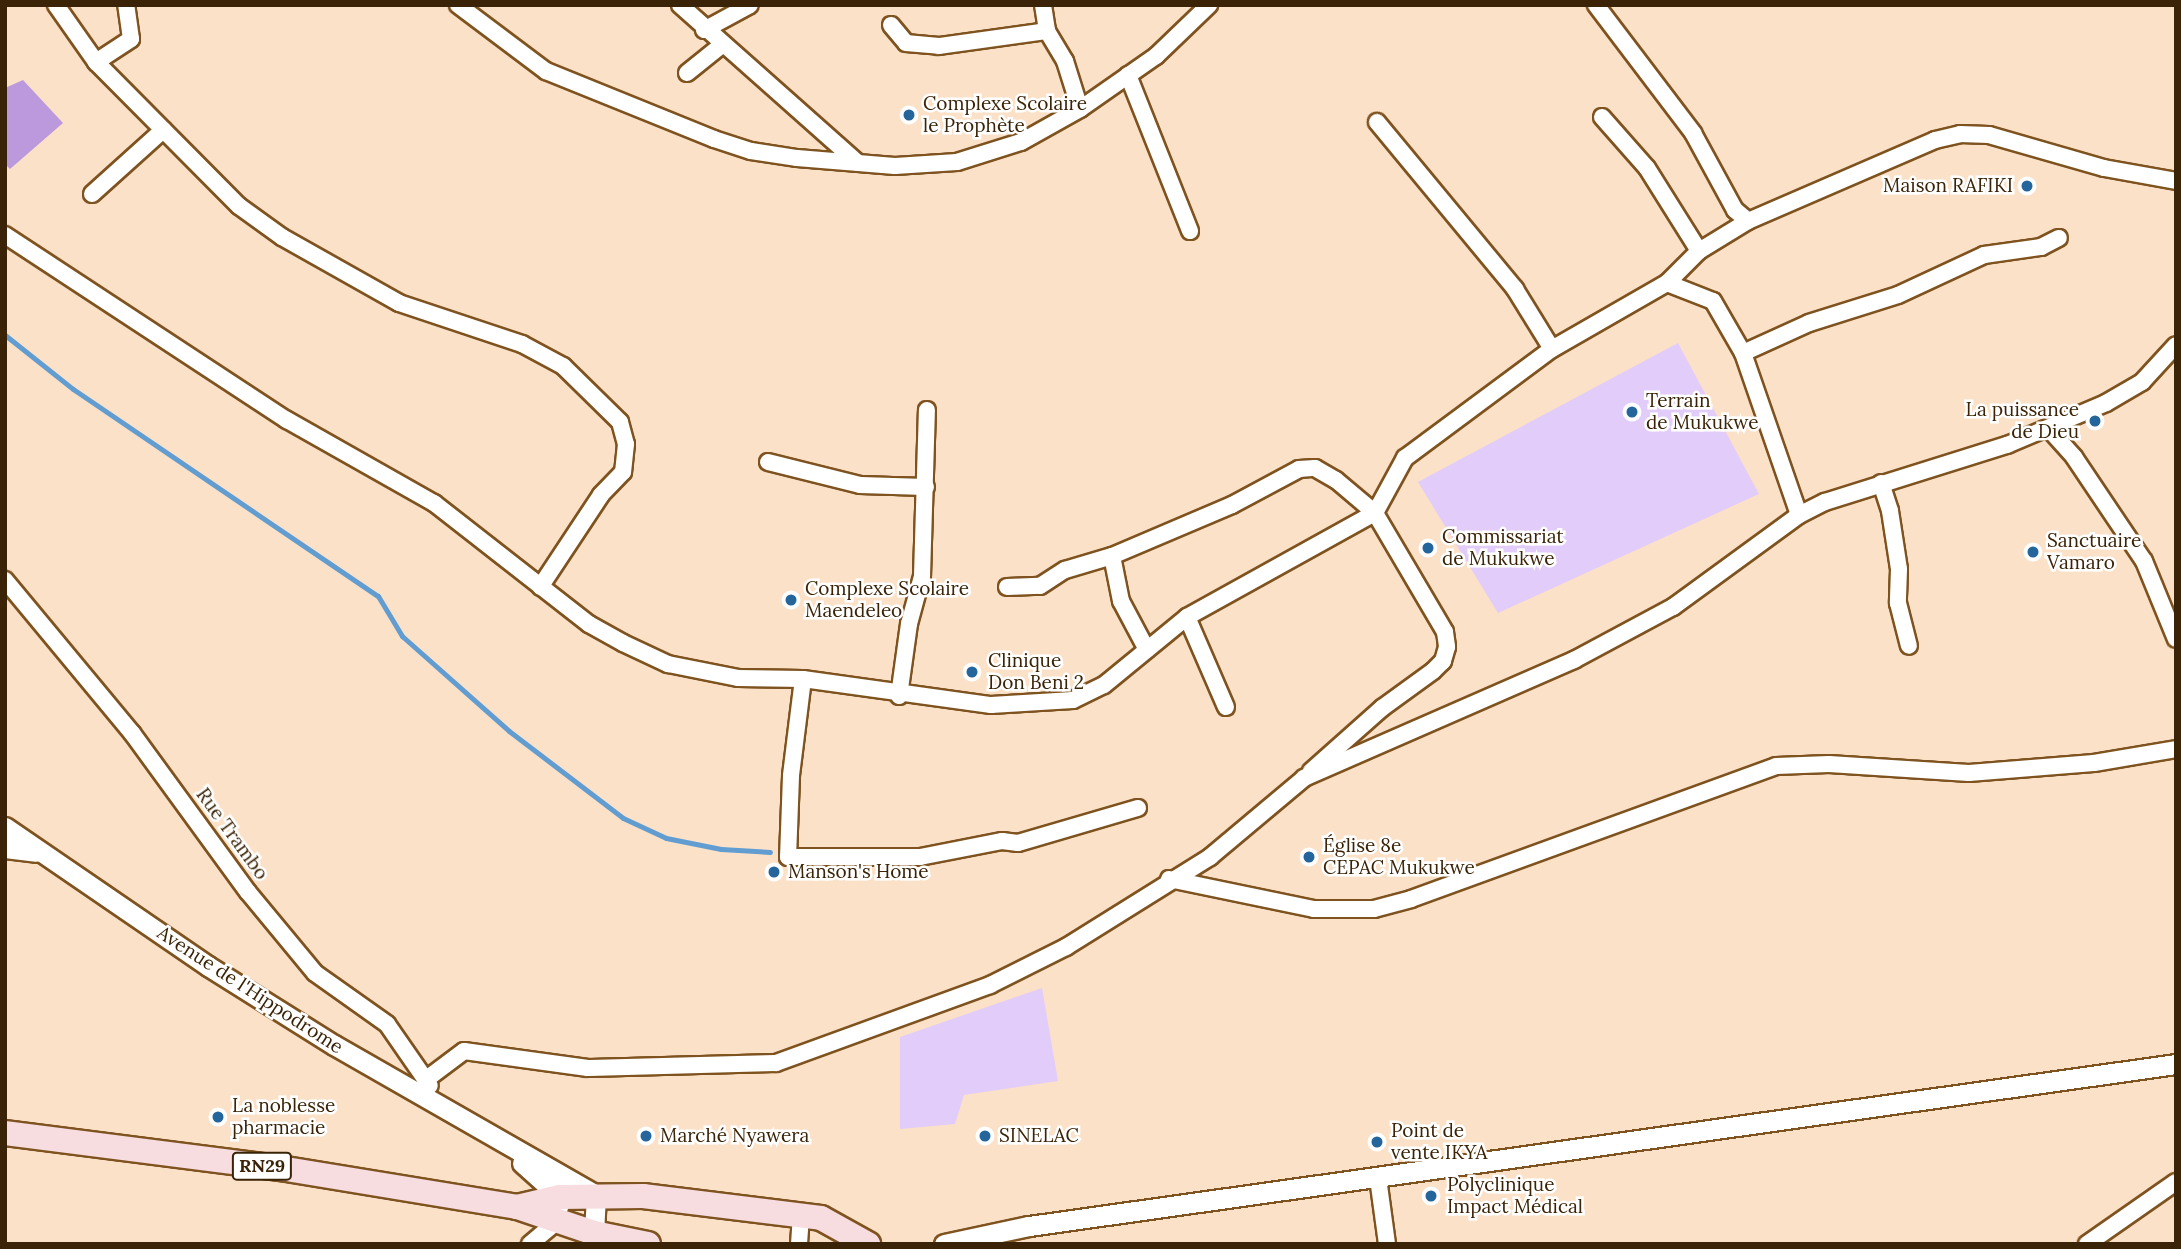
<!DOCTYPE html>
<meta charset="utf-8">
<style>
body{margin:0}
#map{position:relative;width:2181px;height:1249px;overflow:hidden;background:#fbe1c8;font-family:Lora,serif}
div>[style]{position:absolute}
.green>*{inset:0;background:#e2ccf9}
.forest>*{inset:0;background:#bb99dc}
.stream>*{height:5px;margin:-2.5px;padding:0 2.5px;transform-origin:2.5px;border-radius:2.5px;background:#629dd2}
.roads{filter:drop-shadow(2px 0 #7e531f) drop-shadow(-2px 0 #7e531f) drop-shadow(0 2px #7e531f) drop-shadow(0 -2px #7e531f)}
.minor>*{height:16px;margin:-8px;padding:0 8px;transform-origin:8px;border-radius:8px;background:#fff}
.tertiary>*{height:19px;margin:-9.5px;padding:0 9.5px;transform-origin:9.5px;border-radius:9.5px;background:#fff}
.primary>*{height:24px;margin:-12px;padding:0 12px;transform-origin:12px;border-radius:12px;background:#f7dce0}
.dots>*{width:19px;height:19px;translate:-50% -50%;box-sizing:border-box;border:4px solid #fff;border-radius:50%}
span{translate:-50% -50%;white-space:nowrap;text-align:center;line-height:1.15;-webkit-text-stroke:5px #fff;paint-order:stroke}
.shield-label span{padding:2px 5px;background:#fff;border:2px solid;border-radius:5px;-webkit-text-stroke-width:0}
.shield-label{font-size:18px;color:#3a2306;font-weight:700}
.poi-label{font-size:19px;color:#3a2306}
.left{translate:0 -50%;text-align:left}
.right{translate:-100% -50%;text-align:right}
.street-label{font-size:19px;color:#3a2306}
.frame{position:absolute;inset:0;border:7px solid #3a2306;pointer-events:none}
</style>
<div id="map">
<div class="green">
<div style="clip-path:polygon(1678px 343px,1759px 494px,1498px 613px,1418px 482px)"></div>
<div style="clip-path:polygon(1042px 988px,1058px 1081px,964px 1095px,955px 1124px,900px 1129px,900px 1037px)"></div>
</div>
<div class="forest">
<div style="clip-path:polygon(23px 80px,63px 123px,10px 169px,5px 164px,5px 88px)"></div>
</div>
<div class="stream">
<div style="left:5px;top:335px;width:87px;rotate:38.5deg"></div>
<div style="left:73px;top:389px;width:369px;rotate:34.2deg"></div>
<div style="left:378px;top:596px;width:47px;rotate:59deg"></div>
<div style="left:402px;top:636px;width:143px;rotate:41.6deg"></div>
<div style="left:509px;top:731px;width:143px;rotate:37.3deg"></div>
<div style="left:623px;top:818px;width:47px;rotate:24.9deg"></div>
<div style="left:666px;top:838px;width:56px;rotate:11.3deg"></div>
<div style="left:721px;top:849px;width:49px;rotate:3.5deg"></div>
</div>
<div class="roads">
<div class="minor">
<div style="left:56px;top:5px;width:70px;rotate:54.9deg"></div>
<div style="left:96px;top:62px;width:203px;rotate:45.2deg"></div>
<div style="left:239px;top:206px;width:53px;rotate:35.8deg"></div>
<div style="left:282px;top:237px;width:134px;rotate:29.4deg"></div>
<div style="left:399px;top:303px;width:130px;rotate:18.4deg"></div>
<div style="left:522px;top:344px;width:47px;rotate:28.2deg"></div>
<div style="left:563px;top:366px;width:80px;rotate:44.5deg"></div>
<div style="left:620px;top:422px;width:23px;rotate:75deg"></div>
<div style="left:626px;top:444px;width:28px;rotate:96deg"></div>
<div style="left:623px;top:472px;width:32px;rotate:134deg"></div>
<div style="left:601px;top:495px;width:110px;rotate:123.5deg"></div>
<div style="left:458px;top:5px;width:110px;rotate:36.9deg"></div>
<div style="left:546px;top:71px;width:181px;rotate:22deg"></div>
<div style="left:714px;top:139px;width:39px;rotate:18deg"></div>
<div style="left:751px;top:151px;width:47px;rotate:8.7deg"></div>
<div style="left:797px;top:158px;width:98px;rotate:4.7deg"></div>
<div style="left:895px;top:166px;width:62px;rotate:-3.7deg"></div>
<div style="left:957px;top:162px;width:67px;rotate:-17.4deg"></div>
<div style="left:1021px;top:142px;width:68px;rotate:-29.2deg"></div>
<div style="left:1080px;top:109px;width:93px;rotate:-34.9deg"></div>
<div style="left:1156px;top:56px;width:74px;rotate:-43.9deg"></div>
<div style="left:680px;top:5px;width:238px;rotate:41.6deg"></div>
<div style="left:1043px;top:5px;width:26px;rotate:81deg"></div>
<div style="left:1047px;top:31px;width:35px;rotate:59deg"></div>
<div style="left:1065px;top:61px;width:50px;rotate:72.6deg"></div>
<div style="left:1596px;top:5px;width:161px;rotate:52.8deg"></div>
<div style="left:1693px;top:133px;width:88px;rotate:61.4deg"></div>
<div style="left:1735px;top:210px;width:17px;rotate:40deg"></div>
<div style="left:891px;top:25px;width:23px;rotate:50deg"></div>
<div style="left:906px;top:43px;width:33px;rotate:5deg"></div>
<div style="left:939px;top:46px;width:109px;rotate:-7.9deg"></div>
<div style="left:704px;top:30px;width:52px;rotate:-28.5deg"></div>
<div style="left:96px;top:62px;width:42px;rotate:-33.3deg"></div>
<div style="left:131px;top:39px;width:34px;rotate:-98deg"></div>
<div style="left:687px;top:73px;width:45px;rotate:-38.7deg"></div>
<div style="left:1128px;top:75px;width:168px;rotate:68.3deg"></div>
<div style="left:1602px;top:117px;width:68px;rotate:48.6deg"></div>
<div style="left:1647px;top:168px;width:98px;rotate:57.9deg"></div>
<div style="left:1377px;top:122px;width:217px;rotate:50.4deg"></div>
<div style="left:1515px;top:289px;width:70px;rotate:58.3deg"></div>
<div style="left:92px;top:194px;width:96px;rotate:-42deg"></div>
<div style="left:5px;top:235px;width:337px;rotate:33.3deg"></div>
<div style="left:287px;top:420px;width:169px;rotate:29.5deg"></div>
<div style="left:434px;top:503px;width:197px;rotate:38deg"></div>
<div style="left:589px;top:624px;width:39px;rotate:29deg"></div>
<div style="left:623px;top:643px;width:50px;rotate:25deg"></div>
<div style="left:668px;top:664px;width:71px;rotate:11.3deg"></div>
<div style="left:738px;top:678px;width:65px;rotate:0.9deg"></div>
<div style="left:803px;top:679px;width:190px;rotate:7.9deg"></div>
<div style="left:991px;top:705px;width:82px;rotate:-3.5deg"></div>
<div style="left:1073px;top:700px;width:34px;rotate:-26deg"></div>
<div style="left:1104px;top:685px;width:107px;rotate:-39.3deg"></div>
<div style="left:1187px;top:617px;width:215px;rotate:-29deg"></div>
<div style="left:1375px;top:513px;width:63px;rotate:-61.4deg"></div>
<div style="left:1405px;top:458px;width:183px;rotate:-36.6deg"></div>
<div style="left:1552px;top:349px;width:133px;rotate:-29.9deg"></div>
<div style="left:1667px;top:283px;width:45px;rotate:-45deg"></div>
<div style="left:1699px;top:251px;width:57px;rotate:-31.5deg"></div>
<div style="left:1748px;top:221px;width:204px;rotate:-23.4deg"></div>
<div style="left:1935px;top:140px;width:26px;rotate:-13deg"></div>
<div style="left:1960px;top:134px;width:29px;rotate:2deg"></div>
<div style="left:1989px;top:135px;width:120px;rotate:16deg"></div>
<div style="left:2104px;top:168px;width:73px;rotate:10.2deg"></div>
<div style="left:1667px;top:283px;width:49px;rotate:21.4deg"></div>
<div style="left:1713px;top:301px;width:60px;rotate:60deg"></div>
<div style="left:1743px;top:353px;width:171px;rotate:70.9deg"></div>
<div style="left:1743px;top:353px;width:72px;rotate:-24.4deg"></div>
<div style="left:1809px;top:323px;width:93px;rotate:-17.5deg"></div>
<div style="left:1898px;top:295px;width:95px;rotate:-24.9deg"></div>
<div style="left:1984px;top:255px;width:58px;rotate:-8deg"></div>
<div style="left:2041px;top:247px;width:20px;rotate:-27deg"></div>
<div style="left:2049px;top:429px;width:38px;rotate:48deg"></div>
<div style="left:2074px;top:457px;width:125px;rotate:56.1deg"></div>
<div style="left:2144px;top:561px;width:84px;rotate:67.7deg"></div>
<div style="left:768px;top:462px;width:95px;rotate:14deg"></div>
<div style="left:860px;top:485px;width:66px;rotate:1.7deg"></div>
<div style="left:1881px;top:483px;width:29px;rotate:72deg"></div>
<div style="left:1890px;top:511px;width:59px;rotate:81.2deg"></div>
<div style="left:1899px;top:569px;width:34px;rotate:92deg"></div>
<div style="left:1898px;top:603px;width:44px;rotate:75.7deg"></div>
<div style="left:1112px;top:556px;width:46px;rotate:78.7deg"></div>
<div style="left:1121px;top:601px;width:55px;rotate:62deg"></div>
<div style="left:5px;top:580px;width:199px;rotate:50.3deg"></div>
<div style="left:132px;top:733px;width:197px;rotate:53.9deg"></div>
<div style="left:248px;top:892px;width:105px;rotate:50.4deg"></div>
<div style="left:315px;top:973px;width:88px;rotate:35.3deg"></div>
<div style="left:387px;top:1024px;width:75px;rotate:55.3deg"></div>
<div style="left:1007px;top:587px;width:33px;rotate:-2deg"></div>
<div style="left:1040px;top:586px;width:30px;rotate:-33deg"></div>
<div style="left:1065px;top:570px;width:49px;rotate:-16.6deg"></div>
<div style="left:1112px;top:556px;width:130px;rotate:-23deg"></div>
<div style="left:1232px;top:505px;width:76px;rotate:-28.2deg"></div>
<div style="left:1299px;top:469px;width:16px;rotate:-4deg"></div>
<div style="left:1315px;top:468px;width:24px;rotate:30deg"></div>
<div style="left:1336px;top:480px;width:51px;rotate:40.2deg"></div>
<div style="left:1375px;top:513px;width:138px;rotate:59.5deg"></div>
<div style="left:1445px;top:632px;width:15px;rotate:82deg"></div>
<div style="left:1447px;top:647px;width:15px;rotate:106deg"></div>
<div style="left:1443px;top:661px;width:14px;rotate:135deg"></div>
<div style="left:1433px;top:671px;width:63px;rotate:144deg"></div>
<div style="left:1382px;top:708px;width:95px;rotate:138.4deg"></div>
<div style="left:1187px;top:617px;width:98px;rotate:66.6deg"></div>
<div style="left:803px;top:679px;width:98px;rotate:97.1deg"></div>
<div style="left:791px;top:776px;width:81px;rotate:92.1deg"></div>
<div style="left:788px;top:857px;width:132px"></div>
<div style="left:920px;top:857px;width:84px;rotate:-11deg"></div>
<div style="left:1002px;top:841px;width:16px;rotate:7deg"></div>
<div style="left:1018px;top:843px;width:125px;rotate:-16.3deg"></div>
<div style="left:899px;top:696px;width:73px;rotate:-82.1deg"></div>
<div style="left:909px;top:624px;width:50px;rotate:-74.8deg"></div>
<div style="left:922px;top:576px;width:166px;rotate:-88.3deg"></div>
<div style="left:1169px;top:879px;width:148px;rotate:11.7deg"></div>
<div style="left:1314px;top:909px;width:60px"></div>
<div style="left:1374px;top:909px;width:38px;rotate:-15deg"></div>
<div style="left:1411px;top:899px;width:388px;rotate:-20deg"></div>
<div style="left:1776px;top:766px;width:53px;rotate:-2.2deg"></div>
<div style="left:1829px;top:764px;width:140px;rotate:3.7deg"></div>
<div style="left:1969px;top:773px;width:125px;rotate:-4.6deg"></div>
<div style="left:2094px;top:763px;width:83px;rotate:-9.7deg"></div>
<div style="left:428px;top:1078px;width:45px;rotate:-36.9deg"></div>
<div style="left:464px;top:1051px;width:125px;rotate:7.8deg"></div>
<div style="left:588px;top:1068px;width:188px;rotate:-1.5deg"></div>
<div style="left:776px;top:1063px;width:228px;rotate:-20deg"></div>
<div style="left:990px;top:985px;width:85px;rotate:-26.6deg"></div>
<div style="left:1066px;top:947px;width:170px;rotate:-32deg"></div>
<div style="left:1210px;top:857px;width:123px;rotate:-40deg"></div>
<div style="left:1304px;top:778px;width:295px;rotate:-23.6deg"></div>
<div style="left:1574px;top:660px;width:112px;rotate:-28.2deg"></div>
<div style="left:1673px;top:607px;width:156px;rotate:-36.1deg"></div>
<div style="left:1799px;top:515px;width:29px;rotate:-27deg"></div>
<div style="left:1825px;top:502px;width:191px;rotate:-17.4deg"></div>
<div style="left:2007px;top:445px;width:108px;rotate:-23deg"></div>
<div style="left:2106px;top:403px;width:42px;rotate:-30.3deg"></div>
<div style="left:2142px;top:382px;width:50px;rotate:-47.4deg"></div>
<div style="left:1378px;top:1178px;width:67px;rotate:82.2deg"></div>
<div style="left:530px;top:1244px;width:34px;rotate:-40deg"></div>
<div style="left:799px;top:1244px;width:29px;rotate:-86deg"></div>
<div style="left:2087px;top:1244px;width:108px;rotate:-34.9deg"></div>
</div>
<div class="tertiary">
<div style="left:5px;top:827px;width:246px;rotate:34.4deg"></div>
<div style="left:208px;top:966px;width:149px;rotate:32.1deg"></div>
<div style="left:334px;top:1045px;width:302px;rotate:29.8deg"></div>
<div style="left:596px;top:1195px;width:38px;rotate:93deg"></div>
<div style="left:5px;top:848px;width:31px;rotate:7deg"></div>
<div style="left:522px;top:1163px;width:51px;rotate:41.8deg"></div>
<div style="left:560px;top:1197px;width:10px;rotate:101deg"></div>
<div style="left:944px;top:1244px;width:87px;rotate:-12deg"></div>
<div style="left:1029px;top:1226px;width:1158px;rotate:-8.04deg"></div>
</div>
<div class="primary">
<div style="left:5px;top:1133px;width:277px;rotate:7.3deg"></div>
<div style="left:280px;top:1168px;width:240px;rotate:9.3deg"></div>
<div style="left:517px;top:1207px;width:81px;rotate:18.7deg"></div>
<div style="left:594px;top:1233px;width:55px;rotate:11.5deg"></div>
<div style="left:517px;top:1207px;width:44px;rotate:-13.1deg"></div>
<div style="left:560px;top:1197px;width:83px;rotate:-0.7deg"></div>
<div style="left:643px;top:1196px;width:179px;rotate:7deg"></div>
<div style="left:821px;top:1218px;width:54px;rotate:29deg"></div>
</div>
</div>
<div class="dots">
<div style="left:909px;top:115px;background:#24659b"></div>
<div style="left:2027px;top:186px;background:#24659b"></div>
<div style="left:1632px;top:412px;background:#24659b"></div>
<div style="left:2095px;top:421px;background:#24659b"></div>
<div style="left:1428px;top:548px;background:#24659b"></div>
<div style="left:2033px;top:552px;background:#24659b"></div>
<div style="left:791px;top:600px;background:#24659b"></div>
<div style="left:972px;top:672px;background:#24659b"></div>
<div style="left:1309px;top:857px;background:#24659b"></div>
<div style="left:774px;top:872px;background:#24659b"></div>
<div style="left:218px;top:1117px;background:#24659b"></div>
<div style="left:646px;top:1136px;background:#24659b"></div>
<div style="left:985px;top:1136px;background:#24659b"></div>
<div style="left:1377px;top:1142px;background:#24659b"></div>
<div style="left:1431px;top:1196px;background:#24659b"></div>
</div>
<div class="shield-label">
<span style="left:262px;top:1166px">RN29</span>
</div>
<div class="poi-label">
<span class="left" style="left:923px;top:115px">Complexe Scolaire<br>le Prophète</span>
<span class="right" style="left:2013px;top:186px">Maison RAFIKI</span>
<span class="left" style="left:1646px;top:412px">Terrain<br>de Mukukwe</span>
<span class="right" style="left:2079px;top:421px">La puissance<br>de Dieu</span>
<span class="left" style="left:1442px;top:548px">Commissariat<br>de Mukukwe</span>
<span class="left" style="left:2047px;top:552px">Sanctuaire<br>Vamaro</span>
<span class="left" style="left:805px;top:600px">Complexe Scolaire<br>Maendeleo</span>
<span class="left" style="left:988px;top:672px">Clinique<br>Don Beni 2</span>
<span class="left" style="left:1323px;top:857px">Église 8e<br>CEPAC Mukukwe</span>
<span class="left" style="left:788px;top:872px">Manson's Home</span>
<span class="left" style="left:232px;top:1117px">La noblesse<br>pharmacie</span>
<span class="left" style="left:1391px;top:1142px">Point de<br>vente IKYA</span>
<span class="left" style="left:660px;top:1136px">Marché Nyawera</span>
<span class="left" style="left:999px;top:1136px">SINELAC</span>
<span class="left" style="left:1447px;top:1196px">Polyclinique<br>Impact Médical</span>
</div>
<div class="street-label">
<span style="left:232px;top:834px;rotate:54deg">Rue Trambo</span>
<span style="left:250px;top:990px;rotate:33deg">Avenue de l'Hippodrome</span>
</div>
<div class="frame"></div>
</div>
